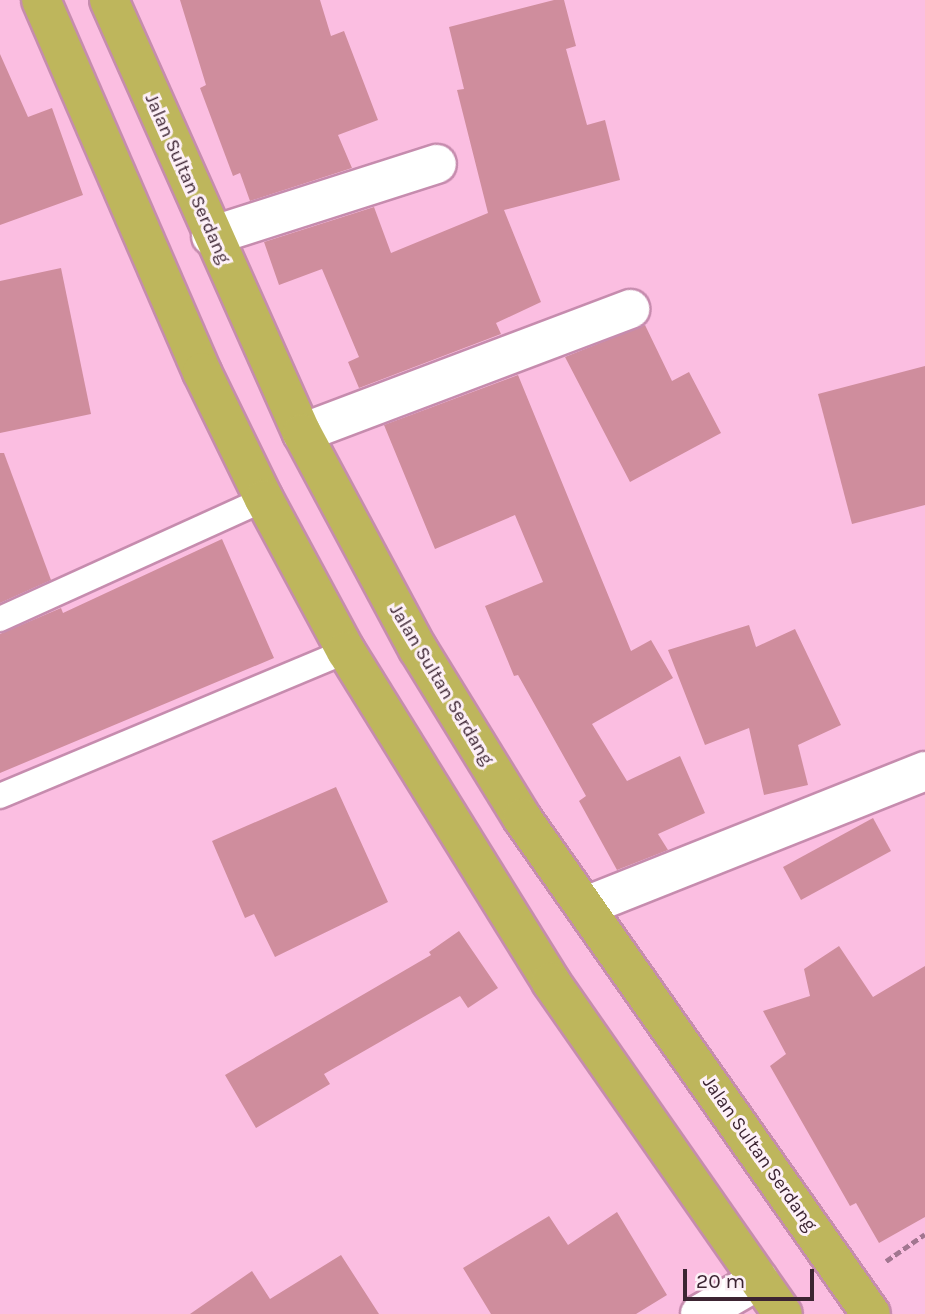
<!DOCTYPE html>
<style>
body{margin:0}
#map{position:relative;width:925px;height:1314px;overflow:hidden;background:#fbbee1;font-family:Karla,sans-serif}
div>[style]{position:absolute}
.building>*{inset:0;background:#cf8d9d}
.path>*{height:4.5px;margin-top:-2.25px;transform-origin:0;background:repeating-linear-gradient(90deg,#a27690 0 7px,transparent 0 10.5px)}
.roads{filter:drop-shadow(2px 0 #c68cae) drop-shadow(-2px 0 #c68cae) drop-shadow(0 2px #c68cae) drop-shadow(0 -2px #c68cae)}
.service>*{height:24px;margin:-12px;padding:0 12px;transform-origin:12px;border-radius:12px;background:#fff}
.minor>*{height:38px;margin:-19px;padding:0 19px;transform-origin:19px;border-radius:19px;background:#fff}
.trunk>*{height:38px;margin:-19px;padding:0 19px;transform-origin:19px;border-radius:19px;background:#beb65c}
span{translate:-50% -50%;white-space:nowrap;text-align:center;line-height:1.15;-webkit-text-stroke:6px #fdf0f7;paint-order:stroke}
.street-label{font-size:19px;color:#3c2432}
.scale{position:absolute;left:683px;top:1269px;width:131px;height:32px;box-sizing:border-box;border:4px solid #3c2432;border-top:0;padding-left:9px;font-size:21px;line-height:24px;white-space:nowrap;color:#3c2432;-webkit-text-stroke:5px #fdf0f7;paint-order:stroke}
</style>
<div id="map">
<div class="building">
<div style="clip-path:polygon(180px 0,320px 0,331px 36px,344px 31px,378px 120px,338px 135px,352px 168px,250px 201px,240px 173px,233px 176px,200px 88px,206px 85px)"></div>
<div style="clip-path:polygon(554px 0,564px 0,576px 46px,566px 49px,587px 125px,605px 120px,620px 180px,504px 210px,541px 302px,496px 323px,501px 334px,359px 388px,348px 362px,359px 357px,322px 269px,279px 285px,264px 242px,374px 207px,391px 253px,488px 213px,457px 90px,464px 89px,449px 27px)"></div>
<div style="clip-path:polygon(0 54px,28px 117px,52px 108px,83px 195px,0 225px)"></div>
<div style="clip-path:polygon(61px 268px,91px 414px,0 433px,0 281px)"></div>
<div style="clip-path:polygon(645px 325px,672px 381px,689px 372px,721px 433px,630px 482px,565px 357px)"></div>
<div style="clip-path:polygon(925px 366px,925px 505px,852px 524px,818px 394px)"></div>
<div style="clip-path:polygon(518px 375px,631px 651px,651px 640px,673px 678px,592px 724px,627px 781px,680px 756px,705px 813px,658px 834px,668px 850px,617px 870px,579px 801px,586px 796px,518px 675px,514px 676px,485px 606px,543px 582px,515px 515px,435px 549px,384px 425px)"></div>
<div style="clip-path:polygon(0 453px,4px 453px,51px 580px,0 603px)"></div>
<div style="clip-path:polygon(222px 539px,274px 658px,0 773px,0 634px,61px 608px,63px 613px)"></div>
<div style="clip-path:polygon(749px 625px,756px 647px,795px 629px,841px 725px,798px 745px,808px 785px,764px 795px,749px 728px,705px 745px,668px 650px)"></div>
<div style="clip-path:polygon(336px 787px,388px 902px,275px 957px,254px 914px,245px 918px,212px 841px)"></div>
<div style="clip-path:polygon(873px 818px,891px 851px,801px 900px,783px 867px)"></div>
<div style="clip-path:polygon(459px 931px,498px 988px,468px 1008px,460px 996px,324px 1074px,330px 1084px,256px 1128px,225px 1075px,431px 955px,429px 952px)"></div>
<div style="clip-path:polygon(839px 946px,873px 997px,925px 966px,925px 1217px,879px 1243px,856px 1203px,850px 1206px,770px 1066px,786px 1054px,763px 1011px,810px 996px,804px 969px)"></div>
<div style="clip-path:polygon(617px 1212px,667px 1295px,636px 1314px,491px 1314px,463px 1268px,549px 1216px,568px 1245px)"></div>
<div style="clip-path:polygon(341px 1255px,379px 1314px,190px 1314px,252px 1271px,270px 1299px)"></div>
</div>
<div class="path">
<div style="left:886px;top:1261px;width:47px;rotate:-34.7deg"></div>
</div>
<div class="roads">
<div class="service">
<div style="left:0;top:619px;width:290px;rotate:-24.4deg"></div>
<div style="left:0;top:796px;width:375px;rotate:-22.7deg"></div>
</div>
<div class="minor">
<div style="left:211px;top:236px;width:237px;rotate:-17.7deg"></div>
<div style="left:302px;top:433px;width:351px;rotate:-20.7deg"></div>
<div style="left:586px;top:906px;width:365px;rotate:-21.7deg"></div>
<div style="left:700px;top:1314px;width:68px;rotate:-30deg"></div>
</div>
<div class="trunk">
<div style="left:41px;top:0;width:405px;rotate:66.6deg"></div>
<div style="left:202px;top:372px;width:141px;rotate:64deg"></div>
<div style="left:264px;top:499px;width:173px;rotate:61.7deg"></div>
<div style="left:346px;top:651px;width:389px;rotate:58.2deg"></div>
<div style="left:551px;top:982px;width:405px;rotate:55.1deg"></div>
<div style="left:109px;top:0;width:474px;rotate:66deg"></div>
<div style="left:302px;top:433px;width:245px;rotate:61.8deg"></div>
<div style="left:418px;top:649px;width:198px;rotate:58.4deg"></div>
<div style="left:522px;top:818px;width:606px;rotate:54.87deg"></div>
</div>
</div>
<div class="street-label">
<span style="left:187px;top:179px;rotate:66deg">Jalan Sultan Serdang</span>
<span style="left:441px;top:685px;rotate:59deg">Jalan Sultan Serdang</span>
<span style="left:759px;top:1154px;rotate:55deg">Jalan Sultan Serdang</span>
</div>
<div class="scale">20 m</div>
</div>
